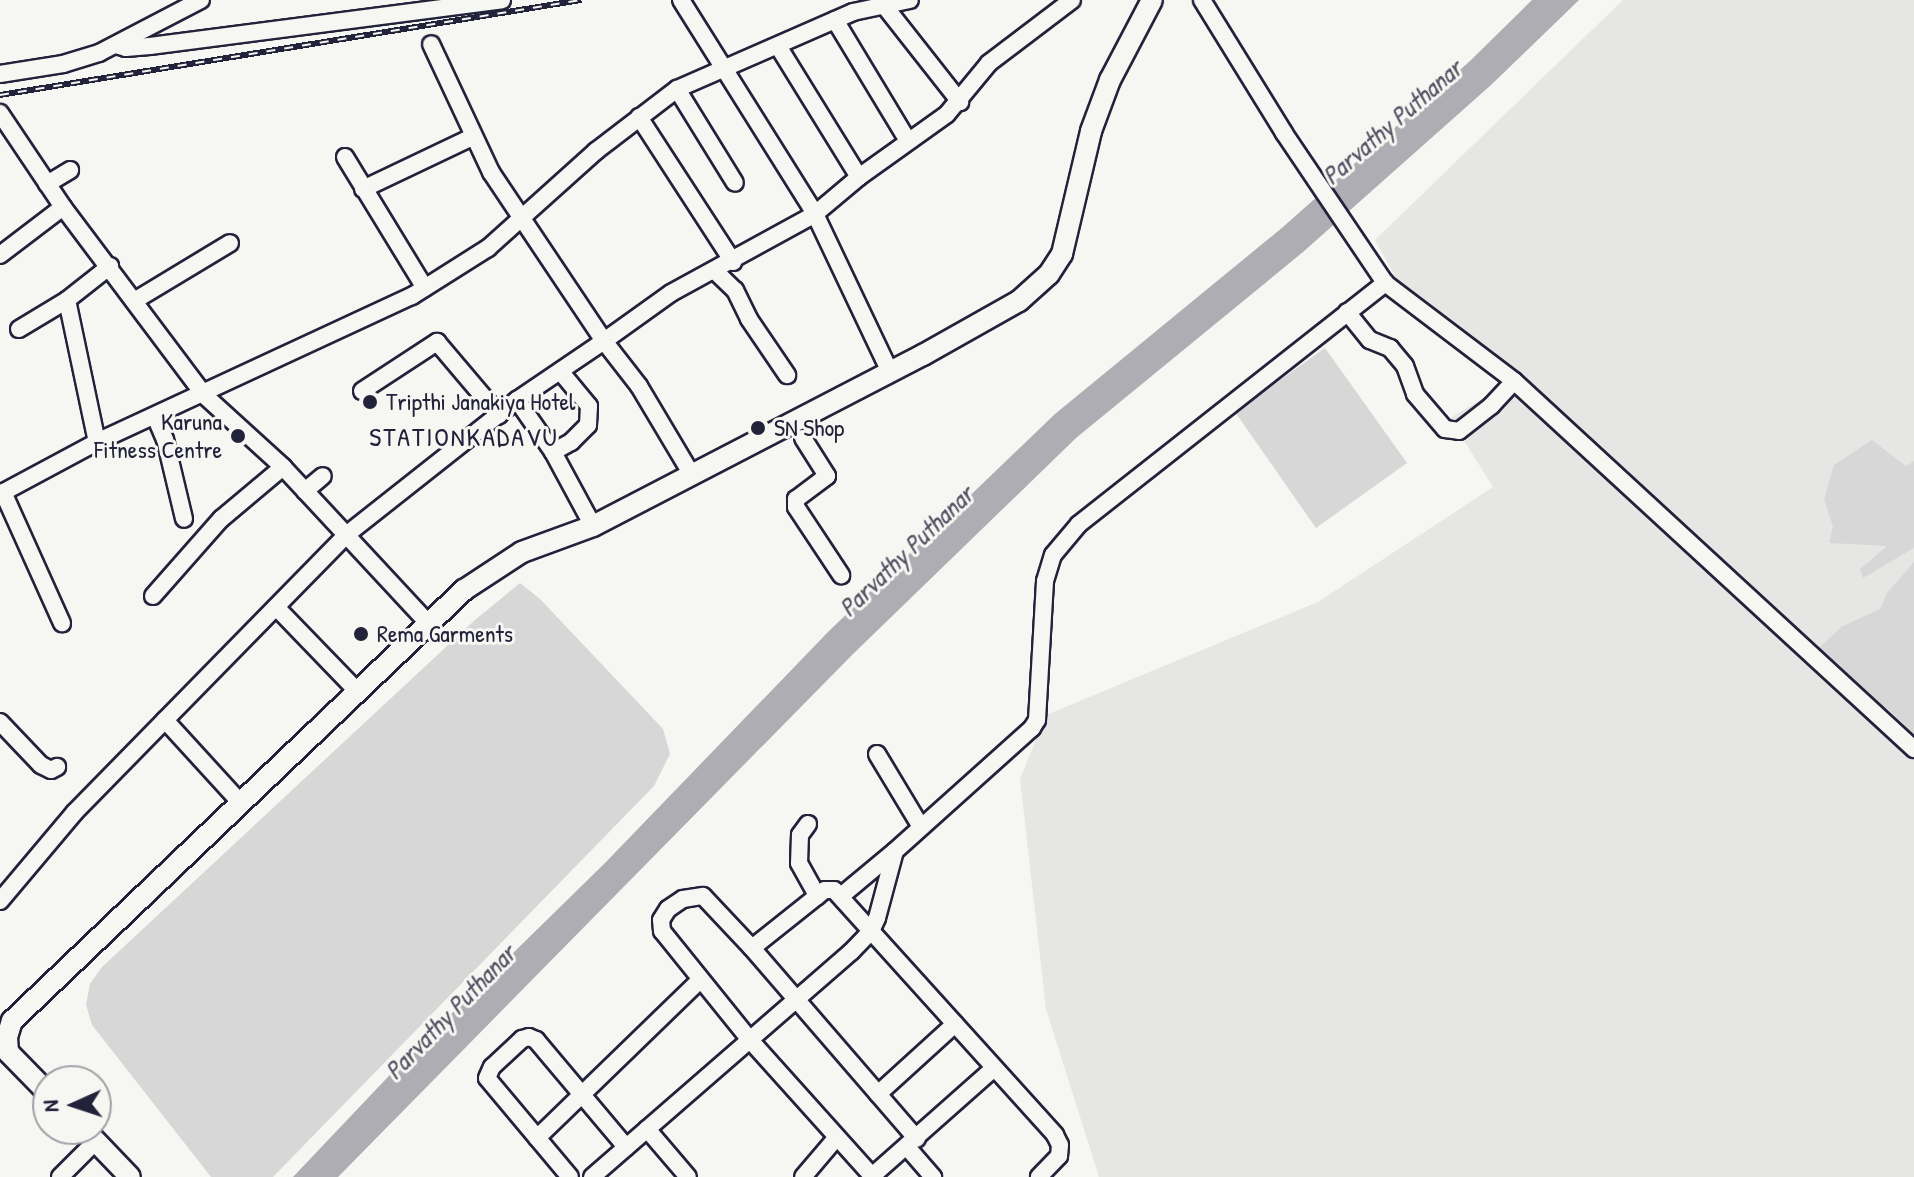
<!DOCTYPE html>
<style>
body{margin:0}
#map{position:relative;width:1914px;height:1177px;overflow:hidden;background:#f6f6f2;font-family:"Patrick Hand",sans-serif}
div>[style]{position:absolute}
.built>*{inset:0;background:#e6e6e4}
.green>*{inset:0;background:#d7d7d7}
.water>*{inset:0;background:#adadb3}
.roads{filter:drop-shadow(2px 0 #22223b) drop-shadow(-2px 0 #22223b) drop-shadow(0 2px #22223b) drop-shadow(0 -2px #22223b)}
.minor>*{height:16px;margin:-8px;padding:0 8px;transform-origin:8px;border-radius:8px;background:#f6f6f2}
.major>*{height:20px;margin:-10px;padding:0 10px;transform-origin:10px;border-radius:10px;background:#f6f6f2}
.rail>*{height:6px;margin-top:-3px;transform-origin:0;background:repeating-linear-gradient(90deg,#f6f6f2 0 9px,#22223b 0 18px);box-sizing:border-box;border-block:2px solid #22223b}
.dots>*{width:22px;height:22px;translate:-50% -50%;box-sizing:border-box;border:4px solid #f6f6f2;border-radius:50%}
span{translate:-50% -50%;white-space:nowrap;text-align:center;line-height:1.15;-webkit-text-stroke:6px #f6f6f2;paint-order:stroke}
.poi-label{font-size:24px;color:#22223b}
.left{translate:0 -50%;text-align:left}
.right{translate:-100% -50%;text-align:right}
.water-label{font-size:26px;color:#535365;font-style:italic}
.neighbourhood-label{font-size:26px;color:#22223b;letter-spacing:2px}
.north{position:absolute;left:32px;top:1065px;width:80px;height:80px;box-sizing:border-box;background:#f6f6f2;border:2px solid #a1a1a9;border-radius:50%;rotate:267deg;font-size:22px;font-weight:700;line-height:32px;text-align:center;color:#22223b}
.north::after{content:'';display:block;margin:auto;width:28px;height:36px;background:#22223b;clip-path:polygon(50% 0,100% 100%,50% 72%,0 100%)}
</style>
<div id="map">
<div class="built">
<div style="clip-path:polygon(1623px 0,1914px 0,1914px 1177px,1099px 1177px,1046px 1009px,1020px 779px,1046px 715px,1318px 602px,1493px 487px,1450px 418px,1522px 375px,1397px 280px,1375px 240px)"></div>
</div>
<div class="green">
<div style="clip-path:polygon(1325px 348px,1407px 463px,1316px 528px,1235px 412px)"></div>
<div style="clip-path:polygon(1872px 440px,1906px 466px,1914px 461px,1914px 548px,1863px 578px,1860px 569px,1887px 546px,1829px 543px,1833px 527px,1824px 499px,1834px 465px)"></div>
<div style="clip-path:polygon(1914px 562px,1914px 734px,1887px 708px,1853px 685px,1819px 648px,1841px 627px,1880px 609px,1887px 593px)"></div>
<div style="clip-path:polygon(520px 583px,540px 599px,663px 729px,670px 754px,654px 786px,273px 1177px,211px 1177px,92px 1025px,86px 1005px,90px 984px,102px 967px,475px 620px)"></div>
</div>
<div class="water">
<div style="clip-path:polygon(1532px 0,1579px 0,1491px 85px,1303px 252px,1076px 438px,852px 655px,338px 1177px,293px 1177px,404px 1060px,605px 863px,829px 631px,1055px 414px,1283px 227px,1470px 61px)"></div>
</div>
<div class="roads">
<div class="minor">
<div style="left:681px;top:0;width:252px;rotate:57.9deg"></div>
<div style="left:815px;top:214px;width:173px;rotate:64.6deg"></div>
<div style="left:1202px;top:0;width:156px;rotate:58.3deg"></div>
<div style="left:1284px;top:133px;width:181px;rotate:56deg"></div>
<div style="left:1385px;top:283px;width:162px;rotate:37.2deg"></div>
<div style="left:1514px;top:381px;width:544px;rotate:42.61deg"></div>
<div style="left:883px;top:4px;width:125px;rotate:51.8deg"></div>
<div style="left:835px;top:20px;width:141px;rotate:58.9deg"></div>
<div style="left:116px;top:45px;width:10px;rotate:17deg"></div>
<div style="left:126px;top:48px;width:24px;rotate:-5deg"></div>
<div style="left:150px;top:46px;width:355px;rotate:-7.4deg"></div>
<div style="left:778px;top:46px;width:154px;rotate:58.3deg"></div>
<div style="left:0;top:74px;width:64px;rotate:-9deg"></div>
<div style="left:63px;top:64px;width:38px;rotate:-17deg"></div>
<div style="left:99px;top:53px;width:115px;rotate:-27.5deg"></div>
<div style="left:677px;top:89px;width:110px;rotate:58.3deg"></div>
<div style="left:0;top:113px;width:113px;rotate:56.2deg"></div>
<div style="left:63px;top:207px;width:235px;rotate:53.1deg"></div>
<div style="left:204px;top:395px;width:107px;rotate:42.3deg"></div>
<div style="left:283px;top:467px;width:213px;rotate:47.1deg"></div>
<div style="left:639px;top:117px;width:173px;rotate:57deg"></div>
<div style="left:345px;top:157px;width:153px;rotate:58.6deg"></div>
<div style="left:47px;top:184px;width:27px;rotate:-31deg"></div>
<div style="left:363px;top:189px;width:121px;rotate:-25.5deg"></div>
<div style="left:0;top:255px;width:79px;rotate:-37.3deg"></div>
<div style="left:715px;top:271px;width:28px;rotate:44deg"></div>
<div style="left:735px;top:290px;width:32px;rotate:64deg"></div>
<div style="left:749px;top:319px;width:68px;rotate:55.8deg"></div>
<div style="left:67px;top:300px;width:145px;rotate:78.1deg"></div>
<div style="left:134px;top:301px;width:112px;rotate:-31.1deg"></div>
<div style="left:1347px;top:312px;width:36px;rotate:51deg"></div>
<div style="left:1370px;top:340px;width:22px;rotate:22deg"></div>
<div style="left:1390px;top:348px;width:23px;rotate:50deg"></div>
<div style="left:1405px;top:366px;width:30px;rotate:70deg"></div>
<div style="left:1415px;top:394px;width:46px;rotate:49.4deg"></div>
<div style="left:1445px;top:429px;width:14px;rotate:8deg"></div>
<div style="left:1459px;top:431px;width:41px;rotate:-38deg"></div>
<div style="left:1491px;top:406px;width:34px;rotate:-47deg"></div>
<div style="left:19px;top:329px;width:56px;rotate:-31.1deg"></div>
<div style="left:67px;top:300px;width:55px;rotate:-38.3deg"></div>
<div style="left:362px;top:391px;width:90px;rotate:-33.2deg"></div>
<div style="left:437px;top:342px;width:96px;rotate:49.7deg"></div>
<div style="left:517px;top:400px;width:63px;rotate:55.3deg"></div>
<div style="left:553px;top:452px;width:84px;rotate:61.6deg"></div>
<div style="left:155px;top:416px;width:25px;rotate:67deg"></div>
<div style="left:165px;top:439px;width:82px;rotate:76.6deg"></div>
<div style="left:803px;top:438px;width:45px;rotate:57.7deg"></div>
<div style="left:827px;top:476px;width:39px;rotate:143deg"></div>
<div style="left:796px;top:499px;width:8px;rotate:90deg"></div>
<div style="left:796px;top:507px;width:82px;rotate:56.5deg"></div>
<div style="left:553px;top:452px;width:21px;rotate:-29deg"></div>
<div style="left:571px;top:442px;width:24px;rotate:-45deg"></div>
<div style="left:588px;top:425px;width:19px;rotate:-87deg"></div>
<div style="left:589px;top:406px;width:45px;rotate:-129.6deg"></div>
<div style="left:692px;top:475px;width:104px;rotate:-120.8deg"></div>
<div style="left:639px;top:386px;width:57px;rotate:-127.9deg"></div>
<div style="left:604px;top:341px;width:82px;rotate:-35.6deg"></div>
<div style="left:671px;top:293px;width:164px;rotate:-28.7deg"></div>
<div style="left:815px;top:214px;width:57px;rotate:-40.1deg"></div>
<div style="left:859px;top:177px;width:108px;rotate:-35.6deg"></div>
<div style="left:947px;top:114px;width:66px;rotate:-50.5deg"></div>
<div style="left:989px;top:63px;width:104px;rotate:-37.2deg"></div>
<div style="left:305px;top:491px;width:23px;rotate:-40deg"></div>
<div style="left:3px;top:492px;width:144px;rotate:65.8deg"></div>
<div style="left:0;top:494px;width:110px;rotate:-28.2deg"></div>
<div style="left:97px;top:442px;width:347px;rotate:-24.9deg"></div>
<div style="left:412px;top:296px;width:90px;rotate:-32.3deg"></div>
<div style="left:488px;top:248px;width:145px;rotate:-41.9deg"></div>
<div style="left:596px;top:151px;width:102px;rotate:-37.4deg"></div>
<div style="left:677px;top:89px;width:192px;rotate:-23.6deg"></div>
<div style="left:853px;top:12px;width:58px;rotate:-11.9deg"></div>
<div style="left:153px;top:596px;width:103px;rotate:-48.6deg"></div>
<div style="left:221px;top:519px;width:81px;rotate:-40deg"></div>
<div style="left:276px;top:607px;width:117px;rotate:46deg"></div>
<div style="left:165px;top:720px;width:111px;rotate:47.6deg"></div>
<div style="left:0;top:722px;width:59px;rotate:46.4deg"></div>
<div style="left:41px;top:765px;width:11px;rotate:27deg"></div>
<div style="left:51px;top:770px;width:7px;rotate:-27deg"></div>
<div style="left:877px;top:754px;width:85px;rotate:58.9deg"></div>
<div style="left:808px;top:824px;width:14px;rotate:126deg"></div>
<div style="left:800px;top:835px;width:28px;rotate:92deg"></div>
<div style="left:799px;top:863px;width:38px;rotate:61deg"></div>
<div style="left:841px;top:896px;width:70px;rotate:-39.8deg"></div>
<div style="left:0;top:901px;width:116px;rotate:-49.9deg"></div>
<div style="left:75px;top:812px;width:388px;rotate:-45.6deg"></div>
<div style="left:346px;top:535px;width:218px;rotate:-38.3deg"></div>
<div style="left:517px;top:400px;width:105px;rotate:-34.1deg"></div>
<div style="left:604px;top:341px;width:203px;rotate:-123.8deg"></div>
<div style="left:491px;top:172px;width:141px;rotate:-115.1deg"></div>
<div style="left:752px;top:948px;width:93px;rotate:-38.5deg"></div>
<div style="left:825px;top:890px;width:9px"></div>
<div style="left:834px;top:890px;width:330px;rotate:47.9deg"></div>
<div style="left:1055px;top:1135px;width:11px;rotate:63deg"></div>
<div style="left:1060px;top:1145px;width:11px;rotate:95deg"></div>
<div style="left:1059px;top:1156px;width:29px;rotate:134deg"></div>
<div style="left:878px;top:1094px;width:104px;rotate:-42.3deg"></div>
<div style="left:647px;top:1129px;width:63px;rotate:49.5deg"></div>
<div style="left:537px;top:1138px;width:227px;rotate:-44.1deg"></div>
<div style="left:907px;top:1147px;width:40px;rotate:49deg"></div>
<div style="left:60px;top:1177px;width:51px;rotate:-45deg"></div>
<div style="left:570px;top:1177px;width:129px;rotate:-130deg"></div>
<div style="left:487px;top:1078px;width:12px;rotate:-66deg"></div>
<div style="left:492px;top:1067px;width:41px;rotate:-43deg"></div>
<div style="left:522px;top:1039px;width:7px;rotate:-16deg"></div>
<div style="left:529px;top:1037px;width:8px;rotate:23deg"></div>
<div style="left:536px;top:1040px;width:140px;rotate:49.9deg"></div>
<div style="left:592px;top:1177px;width:343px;rotate:-41deg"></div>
<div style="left:851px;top:952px;width:29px;rotate:-46deg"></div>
<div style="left:871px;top:931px;width:14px;rotate:-65deg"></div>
<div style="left:877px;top:918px;width:69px;rotate:-75deg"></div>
<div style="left:895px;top:851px;width:184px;rotate:-41.9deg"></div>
<div style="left:1032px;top:728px;width:9px;rotate:-58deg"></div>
<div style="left:1037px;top:720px;width:139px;rotate:-86.7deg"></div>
<div style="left:1045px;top:581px;width:27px;rotate:-73deg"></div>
<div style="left:1053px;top:555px;width:40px;rotate:-50deg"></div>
<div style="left:1079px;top:524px;width:390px;rotate:-38.2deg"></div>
<div style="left:803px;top:1177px;width:52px;rotate:-49.6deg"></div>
<div style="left:871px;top:1177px;width:164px;rotate:-41.5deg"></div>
<div style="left:873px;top:1177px;width:184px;rotate:-131.9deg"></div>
<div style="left:750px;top:1040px;width:140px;rotate:-128.9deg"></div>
<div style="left:662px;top:931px;width:11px;rotate:-95deg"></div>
<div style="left:661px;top:920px;width:13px;rotate:-58deg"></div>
<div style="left:668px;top:909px;width:18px;rotate:-34deg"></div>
<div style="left:683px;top:899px;width:20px;rotate:-9deg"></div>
<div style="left:703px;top:896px;width:71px;rotate:46.7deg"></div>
<div style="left:752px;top:948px;width:252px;rotate:49.2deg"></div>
</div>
<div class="major">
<div style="left:48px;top:1093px;width:57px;rotate:-134.3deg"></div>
<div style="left:8px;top:1052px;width:15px;rotate:-94deg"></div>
<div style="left:7px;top:1037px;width:17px;rotate:-73deg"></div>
<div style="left:12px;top:1021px;width:625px;rotate:-43.64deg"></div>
<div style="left:464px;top:590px;width:69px;rotate:-33.2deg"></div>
<div style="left:522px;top:552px;width:76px;rotate:-20.1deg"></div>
<div style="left:593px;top:526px;width:372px;rotate:-27.4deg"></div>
<div style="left:923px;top:355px;width:110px;rotate:-29.4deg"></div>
<div style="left:1019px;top:301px;width:40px;rotate:-42deg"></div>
<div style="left:1049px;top:274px;width:24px;rotate:-57deg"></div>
<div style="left:1062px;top:254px;width:126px;rotate:-76.7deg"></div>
<div style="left:1091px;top:131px;width:54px;rotate:-69.6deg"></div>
<div style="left:1110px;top:80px;width:90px;rotate:-62.3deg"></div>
<div style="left:84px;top:1129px;width:66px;rotate:46.2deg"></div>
</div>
</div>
<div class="rail">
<div style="left:0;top:95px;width:589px;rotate:-9.29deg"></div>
</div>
<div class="dots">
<div style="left:370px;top:402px;background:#22223b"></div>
<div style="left:758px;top:428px;background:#22223b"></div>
<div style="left:238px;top:436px;background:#22223b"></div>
<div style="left:361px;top:634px;background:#22223b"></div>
</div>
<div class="poi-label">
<span class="left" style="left:386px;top:402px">Tripthi Janakiya Hotel</span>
<span class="right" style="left:222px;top:436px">Karuna<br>Fitness Centre</span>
<span class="left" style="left:774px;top:428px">SN Shop</span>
<span class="left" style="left:377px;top:634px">Rema Garments</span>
</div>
<div class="water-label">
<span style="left:1392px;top:122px;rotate:-41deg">Parvathy Puthanar</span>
<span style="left:906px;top:551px;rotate:-44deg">Parvathy Puthanar</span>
<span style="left:450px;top:1012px;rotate:-46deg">Parvathy Puthanar</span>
</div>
<div class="neighbourhood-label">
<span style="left:464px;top:437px">STATIONKADAVU</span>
</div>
<div class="north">N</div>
</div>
